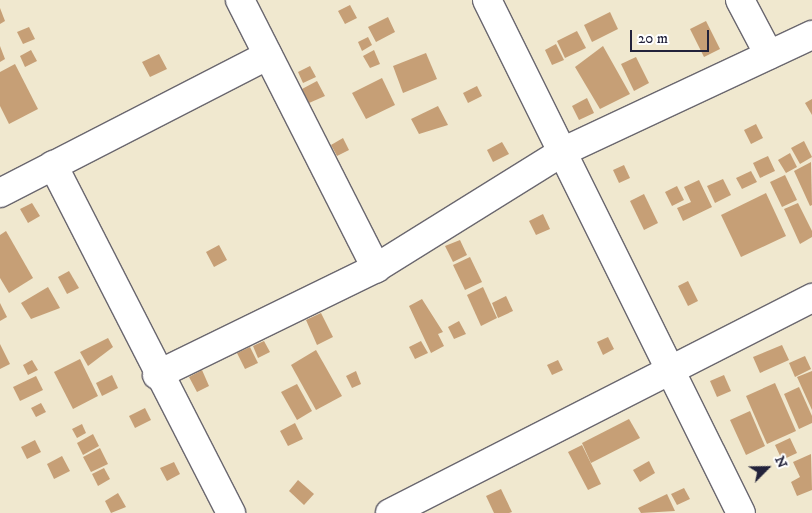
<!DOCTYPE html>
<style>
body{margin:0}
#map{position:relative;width:812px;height:513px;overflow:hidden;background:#f0e8cf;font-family:"IM FELL DW Pica",serif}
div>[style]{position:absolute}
.building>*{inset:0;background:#c69f76}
.roads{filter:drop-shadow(1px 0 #6a676f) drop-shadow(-1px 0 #6a676f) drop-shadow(0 1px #6a676f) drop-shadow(0 -1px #6a676f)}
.minor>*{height:28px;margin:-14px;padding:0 14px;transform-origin:14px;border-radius:14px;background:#fff}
span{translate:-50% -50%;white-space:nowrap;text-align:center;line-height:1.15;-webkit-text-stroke:4px #fff;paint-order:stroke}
.north{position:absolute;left:742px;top:443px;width:50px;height:50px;-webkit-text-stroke:4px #fff;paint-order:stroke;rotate:67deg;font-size:14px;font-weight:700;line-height:20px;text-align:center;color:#22223b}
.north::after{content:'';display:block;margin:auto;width:18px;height:22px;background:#22223b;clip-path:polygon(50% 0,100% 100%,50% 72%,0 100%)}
.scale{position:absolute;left:630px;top:30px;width:79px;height:22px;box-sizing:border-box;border:2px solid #22223b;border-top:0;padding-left:6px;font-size:15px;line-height:18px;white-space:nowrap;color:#22223b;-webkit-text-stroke:4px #fff;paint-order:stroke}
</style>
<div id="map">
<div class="building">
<div style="clip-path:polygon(350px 5px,357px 18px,345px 24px,338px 11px)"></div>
<div style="clip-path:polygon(0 8px,5px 21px,0 24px)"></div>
<div style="clip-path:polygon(610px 12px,618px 29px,592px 42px,584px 25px)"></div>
<div style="clip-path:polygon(388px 17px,395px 32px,376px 42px,368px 27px)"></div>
<div style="clip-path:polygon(706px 21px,720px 49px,704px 57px,690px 29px)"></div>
<div style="clip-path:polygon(29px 27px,35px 39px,23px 44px,17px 32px)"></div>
<div style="clip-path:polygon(577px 31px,586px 48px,565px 58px,557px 41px)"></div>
<div style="clip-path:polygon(368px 37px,372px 45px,362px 51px,358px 42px)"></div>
<div style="clip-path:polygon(556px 44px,564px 60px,552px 65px,545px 50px)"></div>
<div style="clip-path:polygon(0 46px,5px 59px,0 62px)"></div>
<div style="clip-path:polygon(603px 46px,630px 94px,600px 109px,575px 67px)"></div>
<div style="clip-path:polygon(31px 50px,37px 61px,25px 67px,20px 56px)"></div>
<div style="clip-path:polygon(374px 50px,380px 64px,370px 68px,363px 56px)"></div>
<div style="clip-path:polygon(426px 53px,437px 79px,403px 93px,393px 66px)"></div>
<div style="clip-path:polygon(159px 54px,167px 69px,150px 77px,142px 62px)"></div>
<div style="clip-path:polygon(636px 57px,649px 83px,634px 91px,621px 64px)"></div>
<div style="clip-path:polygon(15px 64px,38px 109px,9px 124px,0 106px,0 72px)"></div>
<div style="clip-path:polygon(310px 66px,316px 77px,303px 83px,298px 72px)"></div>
<div style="clip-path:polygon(382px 78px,395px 105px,366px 119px,352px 93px)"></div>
<div style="clip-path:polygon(317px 81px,325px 96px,309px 103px,302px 89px)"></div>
<div style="clip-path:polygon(477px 86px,482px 96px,468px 103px,463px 93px)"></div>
<div style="clip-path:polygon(587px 98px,594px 113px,579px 120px,572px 106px)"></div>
<div style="clip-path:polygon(812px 99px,812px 115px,805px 103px)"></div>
<div style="clip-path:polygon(438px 106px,448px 125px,419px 134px,411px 119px)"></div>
<div style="clip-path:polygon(756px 124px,763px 138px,751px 144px,744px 130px)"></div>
<div style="clip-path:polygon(343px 138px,349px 150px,337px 156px,331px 145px)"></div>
<div style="clip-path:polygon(804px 141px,812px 157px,800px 164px,791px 148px)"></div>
<div style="clip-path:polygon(502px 142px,509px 154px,493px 162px,487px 150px)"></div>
<div style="clip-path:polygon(790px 153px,797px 167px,786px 173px,778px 160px)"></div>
<div style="clip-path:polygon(768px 156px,775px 171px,760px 178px,753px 163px)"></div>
<div style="clip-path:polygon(811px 162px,812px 205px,810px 206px,794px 171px)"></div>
<div style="clip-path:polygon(624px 165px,630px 178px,619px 183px,613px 170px)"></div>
<div style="clip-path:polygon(751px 171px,757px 182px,742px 189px,736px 178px)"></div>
<div style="clip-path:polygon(785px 175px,797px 200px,782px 207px,770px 182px)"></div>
<div style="clip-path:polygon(723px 179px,731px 195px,715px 203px,707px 186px)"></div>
<div style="clip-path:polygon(699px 180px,712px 207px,683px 221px,677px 208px,691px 202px,684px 187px)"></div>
<div style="clip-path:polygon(677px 186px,684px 200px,672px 206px,665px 192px)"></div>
<div style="clip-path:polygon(766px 193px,786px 236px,741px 257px,721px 215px)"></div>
<div style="clip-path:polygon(644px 194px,658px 223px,644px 230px,630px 201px)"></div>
<div style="clip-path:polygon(32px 203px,40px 216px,28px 223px,20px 209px)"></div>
<div style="clip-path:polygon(798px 203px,812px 231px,812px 237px,800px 244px,784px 209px)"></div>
<div style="clip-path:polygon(543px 214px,550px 229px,536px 235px,529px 221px)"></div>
<div style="clip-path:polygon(6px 231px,33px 278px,9px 293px,0 278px,0 235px)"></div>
<div style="clip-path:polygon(460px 240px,467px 255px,453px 262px,445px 246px)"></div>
<div style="clip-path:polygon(219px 245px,227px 260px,214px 267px,206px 252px)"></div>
<div style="clip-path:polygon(470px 257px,482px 282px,465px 290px,453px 265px)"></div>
<div style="clip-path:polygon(69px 271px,79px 288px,67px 294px,58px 277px)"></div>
<div style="clip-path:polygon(688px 281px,698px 301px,688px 306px,678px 286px)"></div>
<div style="clip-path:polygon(48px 287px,60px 308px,31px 319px,21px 303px)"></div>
<div style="clip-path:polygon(483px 287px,497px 318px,481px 326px,467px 295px)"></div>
<div style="clip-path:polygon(506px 296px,513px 311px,498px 318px,492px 303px)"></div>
<div style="clip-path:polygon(422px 299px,443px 332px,438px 334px,444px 346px,431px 353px,409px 306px)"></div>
<div style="clip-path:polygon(0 303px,7px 317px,0 321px)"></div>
<div style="clip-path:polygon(321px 313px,333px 337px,317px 345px,306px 320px)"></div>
<div style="clip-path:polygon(459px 321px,466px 334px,454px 339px,448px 327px)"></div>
<div style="clip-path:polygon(608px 337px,614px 349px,603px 355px,597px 342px)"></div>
<div style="clip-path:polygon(108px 338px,113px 347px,88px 366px,80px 352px)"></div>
<div style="clip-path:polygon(264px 341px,270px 352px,258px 358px,253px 346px)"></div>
<div style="clip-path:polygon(421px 341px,428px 353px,415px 359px,409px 347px)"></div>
<div style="clip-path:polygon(0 344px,10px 364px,0 369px)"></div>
<div style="clip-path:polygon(782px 345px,789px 360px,760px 373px,753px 357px)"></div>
<div style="clip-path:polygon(250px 347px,258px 363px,245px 369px,237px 353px)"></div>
<div style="clip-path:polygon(316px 350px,342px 396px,316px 410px,291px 365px)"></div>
<div style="clip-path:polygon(805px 356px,811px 369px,795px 377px,789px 363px)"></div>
<div style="clip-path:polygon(80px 359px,98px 396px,73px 409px,54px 372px)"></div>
<div style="clip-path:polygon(32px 360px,38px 370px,28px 375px,23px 365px)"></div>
<div style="clip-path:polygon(558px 360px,563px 370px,552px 375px,547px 365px)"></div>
<div style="clip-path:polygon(202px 370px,209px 386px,197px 392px,189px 377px)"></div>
<div style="clip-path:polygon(356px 371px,361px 384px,352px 388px,346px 376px)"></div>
<div style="clip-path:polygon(812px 371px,812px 410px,797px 377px)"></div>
<div style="clip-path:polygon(112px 375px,118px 388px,102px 396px,96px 383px)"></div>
<div style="clip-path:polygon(724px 375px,731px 391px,717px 397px,710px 381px)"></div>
<div style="clip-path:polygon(36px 376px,43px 390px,20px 401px,13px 387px)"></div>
<div style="clip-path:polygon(775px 383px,796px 431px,767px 444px,746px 396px)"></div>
<div style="clip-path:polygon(297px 384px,312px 411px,297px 420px,281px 392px)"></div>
<div style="clip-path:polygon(799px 387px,812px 416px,812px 423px,799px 429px,784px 394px)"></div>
<div style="clip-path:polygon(41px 403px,46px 412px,36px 417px,31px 408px)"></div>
<div style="clip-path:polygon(145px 408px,151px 420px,135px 428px,129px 416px)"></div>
<div style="clip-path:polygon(750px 411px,765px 446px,746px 455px,730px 420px)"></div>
<div style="clip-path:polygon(629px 419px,640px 438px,591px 463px,582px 443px)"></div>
<div style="clip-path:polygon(295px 423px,303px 439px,288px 446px,280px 431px)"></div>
<div style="clip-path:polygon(82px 424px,86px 433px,77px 438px,72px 429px)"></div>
<div style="clip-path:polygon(93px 434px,99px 446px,83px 455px,77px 443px)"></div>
<div style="clip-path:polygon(790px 438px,797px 453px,782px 460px,775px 445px)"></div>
<div style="clip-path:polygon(35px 440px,41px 452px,27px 459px,21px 447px)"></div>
<div style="clip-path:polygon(582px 445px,601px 484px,588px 490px,568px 452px)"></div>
<div style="clip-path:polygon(100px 448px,108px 464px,91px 472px,83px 457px)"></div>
<div style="clip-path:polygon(811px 454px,812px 490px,797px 496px,791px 482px,800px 477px,793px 462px)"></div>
<div style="clip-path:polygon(62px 456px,70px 471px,54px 479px,47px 464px)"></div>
<div style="clip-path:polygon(649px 461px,655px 473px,640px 482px,633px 470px)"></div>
<div style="clip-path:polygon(174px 462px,180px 474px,167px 481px,160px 468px)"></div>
<div style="clip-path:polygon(104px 468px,110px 479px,98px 486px,92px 474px)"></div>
<div style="clip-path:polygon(298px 480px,314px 494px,304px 505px,289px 491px)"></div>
<div style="clip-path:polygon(684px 488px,690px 499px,677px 505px,671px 494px)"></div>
<div style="clip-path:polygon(501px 489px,512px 512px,509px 513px,494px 513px,486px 496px)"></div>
<div style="clip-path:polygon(118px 493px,126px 507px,111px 513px,105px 501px)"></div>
<div style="clip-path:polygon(667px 494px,675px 511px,641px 513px,638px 508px)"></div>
</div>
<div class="roads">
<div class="minor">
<div style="left:240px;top:0;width:301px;rotate:63.1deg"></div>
<div style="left:487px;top:0;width:572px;rotate:63.66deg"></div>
<div style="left:740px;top:0;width:62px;rotate:62.2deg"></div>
<div style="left:53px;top:165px;width:391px;rotate:62.9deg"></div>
<div style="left:0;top:193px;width:301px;rotate:-27.2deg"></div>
<div style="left:157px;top:375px;width:244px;rotate:-26deg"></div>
<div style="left:376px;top:268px;width:219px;rotate:-31.9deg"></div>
<div style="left:562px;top:152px;width:276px;rotate:-25.1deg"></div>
<div style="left:390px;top:513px;width:474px;rotate:-27deg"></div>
</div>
</div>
<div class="north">N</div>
<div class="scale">20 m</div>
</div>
